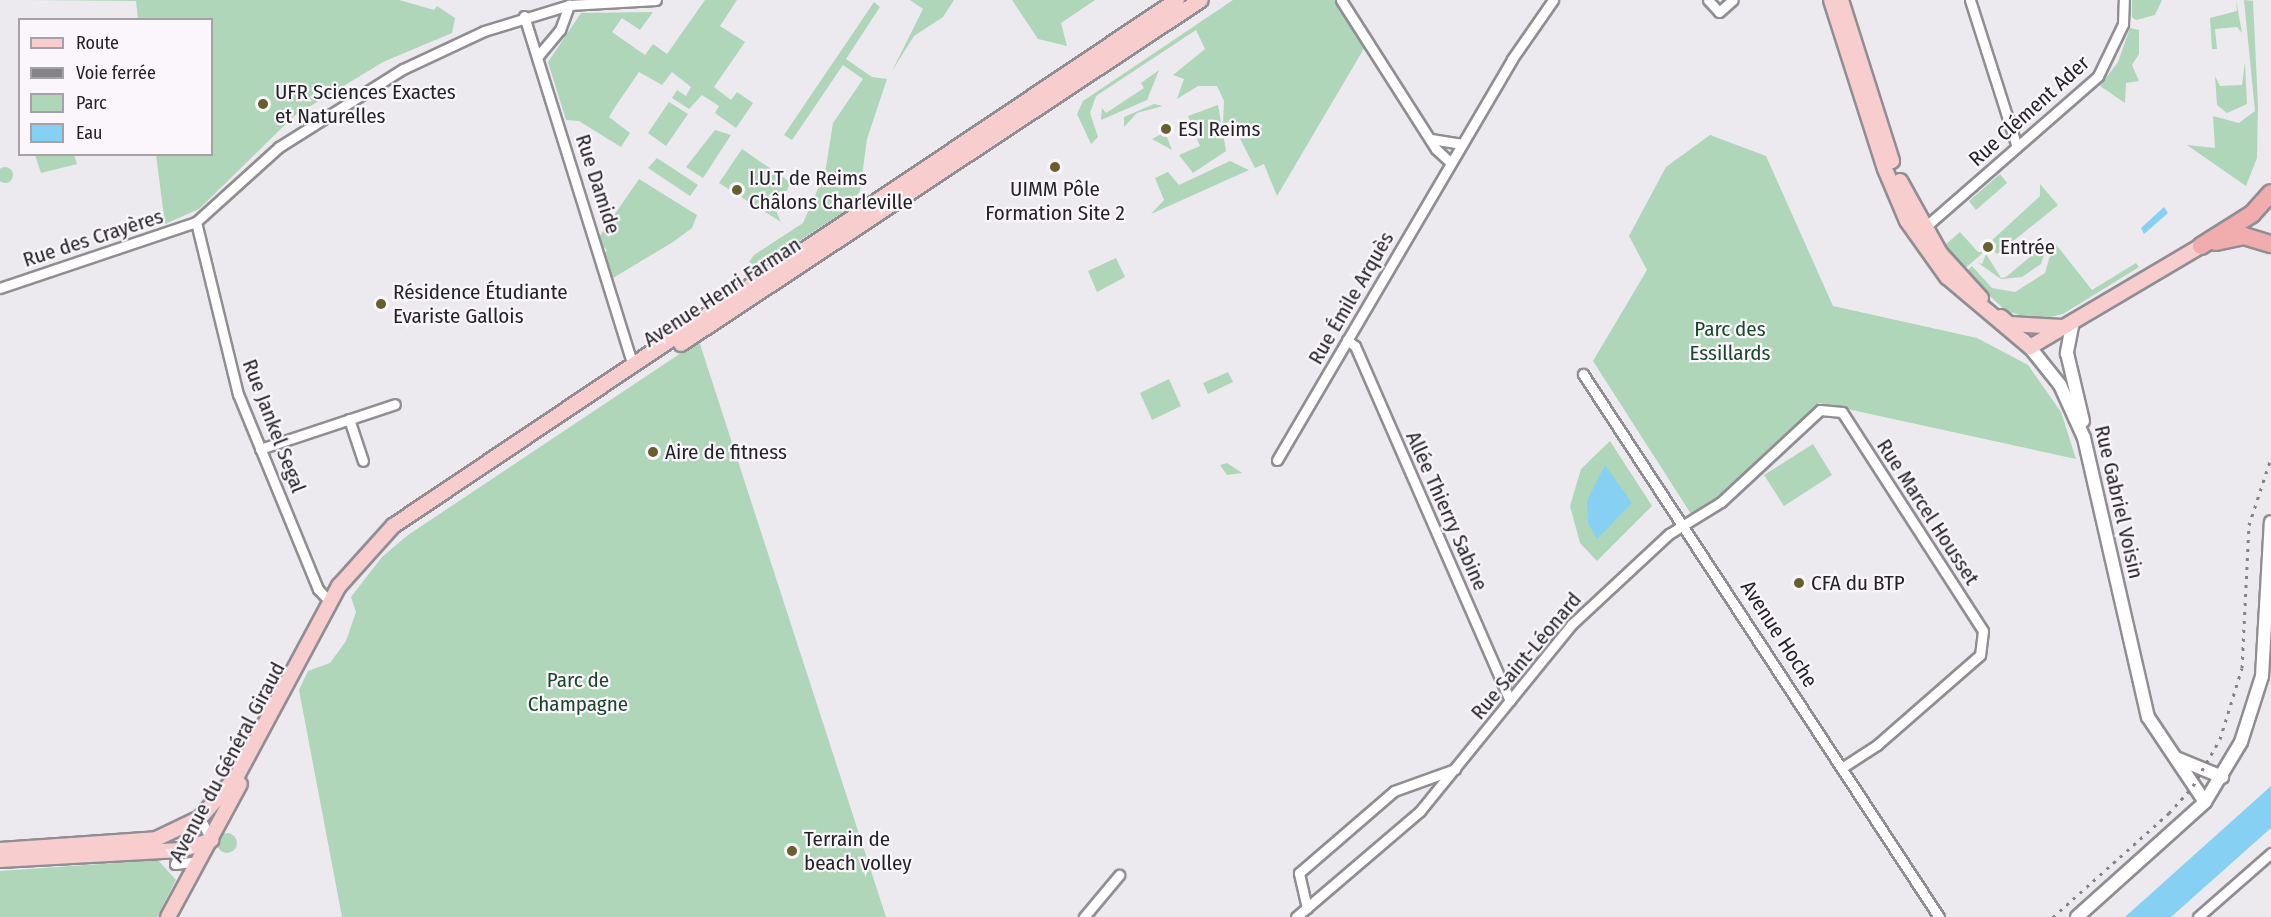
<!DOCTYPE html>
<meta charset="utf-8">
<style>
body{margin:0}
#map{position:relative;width:2271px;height:917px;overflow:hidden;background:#ece9ef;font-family:"Fira Sans Condensed",sans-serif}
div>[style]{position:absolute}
.green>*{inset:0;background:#afd6b9}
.round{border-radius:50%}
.water>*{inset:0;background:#86d1f3}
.roads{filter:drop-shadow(2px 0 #918e93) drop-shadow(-2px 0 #918e93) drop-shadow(0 2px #918e93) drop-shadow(0 -2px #918e93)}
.street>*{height:9px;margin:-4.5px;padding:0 4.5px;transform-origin:4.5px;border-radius:4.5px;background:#fff}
.secondary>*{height:12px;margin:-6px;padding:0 6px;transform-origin:6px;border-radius:6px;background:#fff}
.primary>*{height:14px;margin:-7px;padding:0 7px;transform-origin:7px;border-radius:7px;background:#f7cdce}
.highway>*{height:16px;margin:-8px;padding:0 8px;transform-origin:8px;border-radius:8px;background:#f1acad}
.rail>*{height:3px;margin-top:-1.5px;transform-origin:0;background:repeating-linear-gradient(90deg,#858387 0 3px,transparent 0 9px)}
.dots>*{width:16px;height:16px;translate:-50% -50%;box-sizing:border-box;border:3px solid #faf6fc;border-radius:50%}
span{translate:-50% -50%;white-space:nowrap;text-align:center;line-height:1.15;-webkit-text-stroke:4.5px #faf6fc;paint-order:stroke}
.poi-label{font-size:21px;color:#242325}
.left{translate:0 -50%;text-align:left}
.street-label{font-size:21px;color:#242325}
.park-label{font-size:21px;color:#1a482b}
.legend{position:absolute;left:18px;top:18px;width:195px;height:138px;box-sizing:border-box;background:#faf6fc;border:2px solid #a4a2a6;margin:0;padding:8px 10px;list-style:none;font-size:18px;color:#242325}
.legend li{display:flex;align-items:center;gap:12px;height:30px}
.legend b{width:30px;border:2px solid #a4a2a6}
</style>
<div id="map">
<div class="green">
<div style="clip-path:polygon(30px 0,399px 0,434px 10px,437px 6px,455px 18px,452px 33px,383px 62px,294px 116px,199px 209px,165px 224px,156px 155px,212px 154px,212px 20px,138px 19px,136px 1px)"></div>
<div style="clip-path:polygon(705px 0,737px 0,720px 26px,745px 42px,714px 87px,731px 100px,737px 92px,753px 103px,736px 128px,715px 113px,719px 106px,702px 95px,689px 109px,672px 98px,677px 90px,686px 96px,691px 87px,672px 72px,662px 85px,639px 72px,615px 107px,609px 117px,630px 133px,621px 147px,579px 121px,566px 120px,548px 62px,581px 13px,653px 12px,640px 30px,622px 18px,612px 32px,645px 55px,653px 44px,667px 54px)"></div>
<div style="clip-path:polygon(910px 0,954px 0,943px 17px,914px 36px,892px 71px,923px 9px)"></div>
<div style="clip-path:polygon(1012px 0,1095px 0,1061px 23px,1067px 46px,1038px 39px)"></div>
<div style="clip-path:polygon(1233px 0,1337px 0,1366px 45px,1277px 196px,1264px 164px,1255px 168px,1231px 121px,1223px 124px,1224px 101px,1217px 86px,1198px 86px,1177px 99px,1184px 79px,1173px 75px,1205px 49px,1196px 30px,1096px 96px,1090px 113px,1098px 137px,1091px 144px,1077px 114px,1083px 101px)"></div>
<div style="clip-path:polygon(2132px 0,2162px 0,2155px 15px,2136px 20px,2132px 17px)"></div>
<div style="clip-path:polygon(2236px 0,2242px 33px,2237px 27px,2215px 29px,2217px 49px,2212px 49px,2210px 18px,2237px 11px)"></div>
<div style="clip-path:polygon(2244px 0,2253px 1px,2258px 105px,2257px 158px,2246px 186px,2187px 145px,2215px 148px,2213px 116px,2239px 123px,2255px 111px)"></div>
<div style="clip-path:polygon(874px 2px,880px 7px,846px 59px,872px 77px,887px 79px,867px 139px,860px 191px,848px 209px,758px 268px,749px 262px,754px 255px,803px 223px,825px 173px,833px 123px,863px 79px,843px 65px,792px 140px,784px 135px)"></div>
<div style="clip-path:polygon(2130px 28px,2139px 30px,2139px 54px,2132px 65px,2139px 81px,2126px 83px,2125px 103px,2100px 86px,2118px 62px)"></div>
<div style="clip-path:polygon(2245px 62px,2247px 104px,2227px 113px,2217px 105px,2215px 76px,2220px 86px,2242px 85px)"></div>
<div style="clip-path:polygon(1159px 70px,1147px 100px,1101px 120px,1102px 108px,1106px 113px,1144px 88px,1141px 83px)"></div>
<div style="clip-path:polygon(669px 102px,688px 114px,666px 146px,648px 133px)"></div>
<div style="clip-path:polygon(1154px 104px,1163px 106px,1137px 113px,1124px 127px,1124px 117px)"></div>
<div style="clip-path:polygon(1218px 105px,1226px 151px,1193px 173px,1179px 155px,1200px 146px,1188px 116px)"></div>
<div style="clip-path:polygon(715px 130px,731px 135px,703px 178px,686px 167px)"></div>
<div style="clip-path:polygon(1165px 132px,1172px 150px,1152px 139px)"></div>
<div style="clip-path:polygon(1710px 135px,1766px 156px,1833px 306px,1977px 338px,2028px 365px,2061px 412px,2076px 459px,1820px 403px,1718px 497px,1691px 514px,1593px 361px,1647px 270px,1629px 236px,1666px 167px)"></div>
<div style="clip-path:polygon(742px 149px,790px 182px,787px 191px,769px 195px,781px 222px,719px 183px)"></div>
<div style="clip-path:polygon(35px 155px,74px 155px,77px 164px,41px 173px)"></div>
<div style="clip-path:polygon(657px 158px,698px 185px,690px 196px,648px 168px)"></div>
<div style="clip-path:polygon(1230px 161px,1249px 170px,1151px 214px,1164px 200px,1155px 178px,1168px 172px,1179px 185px)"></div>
<div class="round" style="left:-3px;top:167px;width:16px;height:16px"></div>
<div style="clip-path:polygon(2000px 174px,2007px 183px,1976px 210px,1969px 201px)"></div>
<div style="clip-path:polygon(639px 179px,697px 215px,692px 228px,673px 242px,608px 281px,602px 257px,607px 250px,597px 240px)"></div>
<div style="clip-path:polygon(2040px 184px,2058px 205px,1997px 254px,1988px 244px,2040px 196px)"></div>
<div style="clip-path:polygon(1960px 232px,1978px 252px,1984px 252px,1963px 270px,1945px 245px)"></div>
<div style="clip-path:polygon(2048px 242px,2041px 264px,2022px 277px,2001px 279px,1977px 262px,1982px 264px,1986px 254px,2001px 278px,2006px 277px)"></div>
<div style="clip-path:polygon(2054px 242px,2092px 290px,2136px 263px,2139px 267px,2063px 314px,2037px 320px,2006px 311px,1965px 273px,1972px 266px,1992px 288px,2015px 292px,2045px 273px)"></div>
<div style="clip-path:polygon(1116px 258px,1125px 277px,1097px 292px,1088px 271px)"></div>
<div style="clip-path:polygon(699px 341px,886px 917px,342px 917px,299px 690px,308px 671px,330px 663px,346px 641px,356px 612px,351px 597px,382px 557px,408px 535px)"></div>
<div style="clip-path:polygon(1228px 372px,1233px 382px,1208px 394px,1203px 383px)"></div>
<div style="clip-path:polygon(1169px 379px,1181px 406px,1152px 420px,1140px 393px)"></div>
<div style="clip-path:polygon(1610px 441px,1652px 506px,1597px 561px,1580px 543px,1570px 506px,1581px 469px)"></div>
<div style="clip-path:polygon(1813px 444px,1832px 475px,1784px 506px,1764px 475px)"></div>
<div style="clip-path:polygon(1227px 463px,1242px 473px,1227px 475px,1220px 465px)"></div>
<div class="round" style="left:217px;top:833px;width:20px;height:20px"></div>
<div style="clip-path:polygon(158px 860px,176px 880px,157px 917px,0 917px,0 871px)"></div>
</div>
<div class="water">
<div style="clip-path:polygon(2164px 207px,2168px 213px,2144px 234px,2141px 228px)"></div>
<div style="clip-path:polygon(1605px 465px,1632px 503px,1597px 539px,1588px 523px,1587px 501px)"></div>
<div style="clip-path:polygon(2271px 786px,2271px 828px,2171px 917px,2125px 917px)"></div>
</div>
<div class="roads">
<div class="street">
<div style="left:1341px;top:0;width:177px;rotate:57.5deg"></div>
<div style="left:1436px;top:149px;width:19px;rotate:43deg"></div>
<div style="left:1708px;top:0;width:16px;rotate:47deg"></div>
<div style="left:1719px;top:12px;width:18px;rotate:-41deg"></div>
<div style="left:1970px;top:0;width:154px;rotate:72.3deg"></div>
<div style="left:524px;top:16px;width:366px;rotate:72.7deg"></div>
<div style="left:538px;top:56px;width:34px;rotate:-50deg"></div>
<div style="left:560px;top:30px;width:27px;rotate:-70deg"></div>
<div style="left:1431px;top:139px;width:30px;rotate:9deg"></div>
<div style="left:196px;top:222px;width:177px;rotate:76.3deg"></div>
<div style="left:238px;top:394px;width:211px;rotate:67.7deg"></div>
<div style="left:318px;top:589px;width:16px;rotate:47deg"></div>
<div style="left:1924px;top:228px;width:231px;rotate:-41.1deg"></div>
<div style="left:2098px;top:76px;width:58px;rotate:-64.3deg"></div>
<div style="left:2123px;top:24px;width:24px;rotate:-88deg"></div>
<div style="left:0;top:288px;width:207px;rotate:-18.6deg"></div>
<div style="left:196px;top:222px;width:112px;rotate:-42.1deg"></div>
<div style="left:279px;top:147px;width:146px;rotate:-32.2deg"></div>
<div style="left:403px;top:69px;width:89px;rotate:-25.1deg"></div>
<div style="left:484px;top:31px;width:89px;rotate:-17deg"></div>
<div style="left:569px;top:5px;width:87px;rotate:-3.3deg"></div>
<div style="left:1347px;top:340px;width:10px;rotate:37deg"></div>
<div style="left:1355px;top:346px;width:387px;rotate:66.4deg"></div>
<div style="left:1583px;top:374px;width:649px;rotate:56.75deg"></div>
<div style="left:349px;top:419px;width:44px;rotate:71.6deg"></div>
<div style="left:260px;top:449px;width:142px;rotate:-18.4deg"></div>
<div style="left:1277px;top:460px;width:465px;rotate:-59.6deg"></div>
<div style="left:1512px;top:59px;width:72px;rotate:-55.2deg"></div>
<div style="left:200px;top:818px;width:25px;rotate:63deg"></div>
<div style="left:175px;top:864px;width:46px;rotate:-65.7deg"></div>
<div style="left:175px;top:864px;width:23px;rotate:-7deg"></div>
<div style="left:1307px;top:908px;width:36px;rotate:-103deg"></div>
<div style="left:1299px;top:873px;width:125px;rotate:-40.8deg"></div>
<div style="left:1394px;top:791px;width:65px;rotate:-19.8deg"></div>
<div style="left:1084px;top:917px;width:55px;rotate:-50.2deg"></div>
<div style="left:1296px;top:917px;width:163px;rotate:-40.5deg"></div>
<div style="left:1420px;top:811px;width:240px;rotate:-50.9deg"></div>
<div style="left:1571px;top:625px;width:134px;rotate:-42.9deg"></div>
<div style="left:1669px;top:534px;width:61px;rotate:-31.6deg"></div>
<div style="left:1721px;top:502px;width:135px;rotate:-42.9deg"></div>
<div style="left:1820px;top:410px;width:22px;rotate:5deg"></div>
<div style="left:1842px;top:412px;width:260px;rotate:57.2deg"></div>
<div style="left:1983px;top:631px;width:24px;rotate:97deg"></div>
<div style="left:1980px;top:655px;width:137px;rotate:138.9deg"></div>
<div style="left:1877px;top:745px;width:40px;rotate:147.1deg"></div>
<div style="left:2198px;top:917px;width:97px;rotate:-41.2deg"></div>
</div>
<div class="secondary">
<div style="left:2073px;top:321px;width:33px;rotate:101deg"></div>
<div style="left:2067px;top:353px;width:70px;rotate:76.8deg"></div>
<div style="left:2024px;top:340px;width:58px;rotate:51.3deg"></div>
<div style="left:2060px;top:385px;width:58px;rotate:65.6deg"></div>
<div style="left:2084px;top:438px;width:286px;rotate:77.1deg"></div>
<div style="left:2148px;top:717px;width:102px;rotate:56.2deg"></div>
<div style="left:2176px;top:758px;width:50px;rotate:22.4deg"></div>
<div style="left:2077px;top:917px;width:172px;rotate:-41.9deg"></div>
<div style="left:2205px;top:802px;width:70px;rotate:-59deg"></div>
<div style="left:2241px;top:742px;width:69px;rotate:-72.3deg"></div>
<div style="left:2262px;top:676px;width:154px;rotate:-86.7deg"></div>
</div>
<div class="primary">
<div style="left:1831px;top:0;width:177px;rotate:72.3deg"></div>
<div style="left:1885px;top:169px;width:56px;rotate:67.1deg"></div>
<div style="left:1907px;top:221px;width:69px;rotate:54.5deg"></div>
<div style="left:1947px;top:277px;width:109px;rotate:40.1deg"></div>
<div style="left:2030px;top:347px;width:199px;rotate:-30.6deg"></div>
<div style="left:1841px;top:0;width:169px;rotate:72.4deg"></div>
<div style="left:1900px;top:181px;width:82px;rotate:60.9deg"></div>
<div style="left:1940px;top:253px;width:61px;rotate:47.7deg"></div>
<div style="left:2001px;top:317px;width:11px;rotate:41deg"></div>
<div style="left:2009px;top:324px;width:53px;rotate:3.2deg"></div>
<div style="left:681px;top:344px;width:623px;rotate:-33.49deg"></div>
<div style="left:0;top:850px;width:156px;rotate:-4deg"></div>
<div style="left:156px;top:839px;width:49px;rotate:-25.5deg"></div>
<div style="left:200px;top:818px;width:56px;rotate:-48.6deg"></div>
<div style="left:237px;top:776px;width:216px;rotate:-61.8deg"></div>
<div style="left:339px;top:586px;width:81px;rotate:-48deg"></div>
<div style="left:393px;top:526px;width:944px;rotate:-33.86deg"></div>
<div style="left:0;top:860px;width:181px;rotate:-3.2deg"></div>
<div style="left:181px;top:850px;width:32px;rotate:-18deg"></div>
<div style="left:168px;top:917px;width:151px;rotate:-61.6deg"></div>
</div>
<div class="highway">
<div style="left:2216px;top:242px;width:29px;rotate:-12deg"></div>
<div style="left:2244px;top:236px;width:28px;rotate:17deg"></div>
<div style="left:2201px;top:246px;width:60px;rotate:-32.1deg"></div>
<div style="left:2252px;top:214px;width:28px;rotate:-48deg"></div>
</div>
</div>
<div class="rail">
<div style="left:2053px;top:917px;width:156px;rotate:-41.9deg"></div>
<div style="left:2169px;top:813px;width:36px;rotate:-48deg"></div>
<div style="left:2193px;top:786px;width:54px;rotate:-60.1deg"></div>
<div style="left:2220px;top:739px;width:74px;rotate:-72.8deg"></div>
<div style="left:2242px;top:668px;width:143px;rotate:-87.2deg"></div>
<div style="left:2249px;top:525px;width:71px;rotate:-71.8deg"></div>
</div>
<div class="dots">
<div style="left:263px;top:104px;background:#675f2c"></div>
<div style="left:1166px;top:129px;background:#675f2c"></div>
<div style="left:1055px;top:167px;background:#675f2c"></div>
<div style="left:737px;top:190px;background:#675f2c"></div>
<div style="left:1988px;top:247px;background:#675f2c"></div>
<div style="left:381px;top:304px;background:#675f2c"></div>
<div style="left:653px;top:452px;background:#675f2c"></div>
<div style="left:1799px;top:583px;background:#675f2c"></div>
<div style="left:792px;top:851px;background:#675f2c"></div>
</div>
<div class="poi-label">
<span class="left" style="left:275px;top:104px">UFR Sciences Exactes<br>et Naturelles</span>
<span class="left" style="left:1178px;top:129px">ESI Reims</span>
<span class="left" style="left:749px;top:190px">I.U.T de Reims<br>Châlons Charleville</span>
<span style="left:1055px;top:201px">UIMM Pôle<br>Formation Site 2</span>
<span class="left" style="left:2000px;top:247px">Entrée</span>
<span class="left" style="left:393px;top:304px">Résidence Étudiante<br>Evariste Gallois</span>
<span class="left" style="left:665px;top:452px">Aire de fitness</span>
<span class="left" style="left:1811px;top:583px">CFA du BTP</span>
<span class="left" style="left:804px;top:851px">Terrain de<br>beach volley</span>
</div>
<div class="street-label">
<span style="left:2029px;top:111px;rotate:-42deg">Rue Clément Ader</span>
<span style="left:598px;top:184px;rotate:72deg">Rue Damide</span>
<span style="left:93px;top:238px;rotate:-18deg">Rue des Crayères</span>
<span style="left:722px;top:292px;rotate:-33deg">Avenue Henri Farman</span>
<span style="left:1351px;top:298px;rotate:-60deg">Rue Émile Arquès</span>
<span style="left:274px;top:426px;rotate:69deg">Rue Jankel Segal</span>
<span style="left:2119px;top:502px;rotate:77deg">Rue Gabriel Voisin</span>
<span style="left:1447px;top:511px;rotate:66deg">Allée Thierry Sabine</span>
<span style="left:1928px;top:512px;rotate:57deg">Rue Marcel Housset</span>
<span style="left:1779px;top:634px;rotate:57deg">Avenue Hoche</span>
<span style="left:1526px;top:656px;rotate:-50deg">Rue Saint-Léonard</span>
<span style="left:227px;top:762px;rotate:-62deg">Avenue du Général Giraud</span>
</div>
<div class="park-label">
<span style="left:1730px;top:341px">Parc des<br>Essillards</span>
<span style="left:578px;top:692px">Parc de<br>Champagne</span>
</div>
<ul class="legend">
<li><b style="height:8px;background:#f7cdce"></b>Route</li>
<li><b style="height:8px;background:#858387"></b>Voie ferrée</li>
<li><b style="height:16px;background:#afd6b9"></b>Parc</li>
<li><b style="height:16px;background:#86d1f3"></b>Eau</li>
</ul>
</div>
